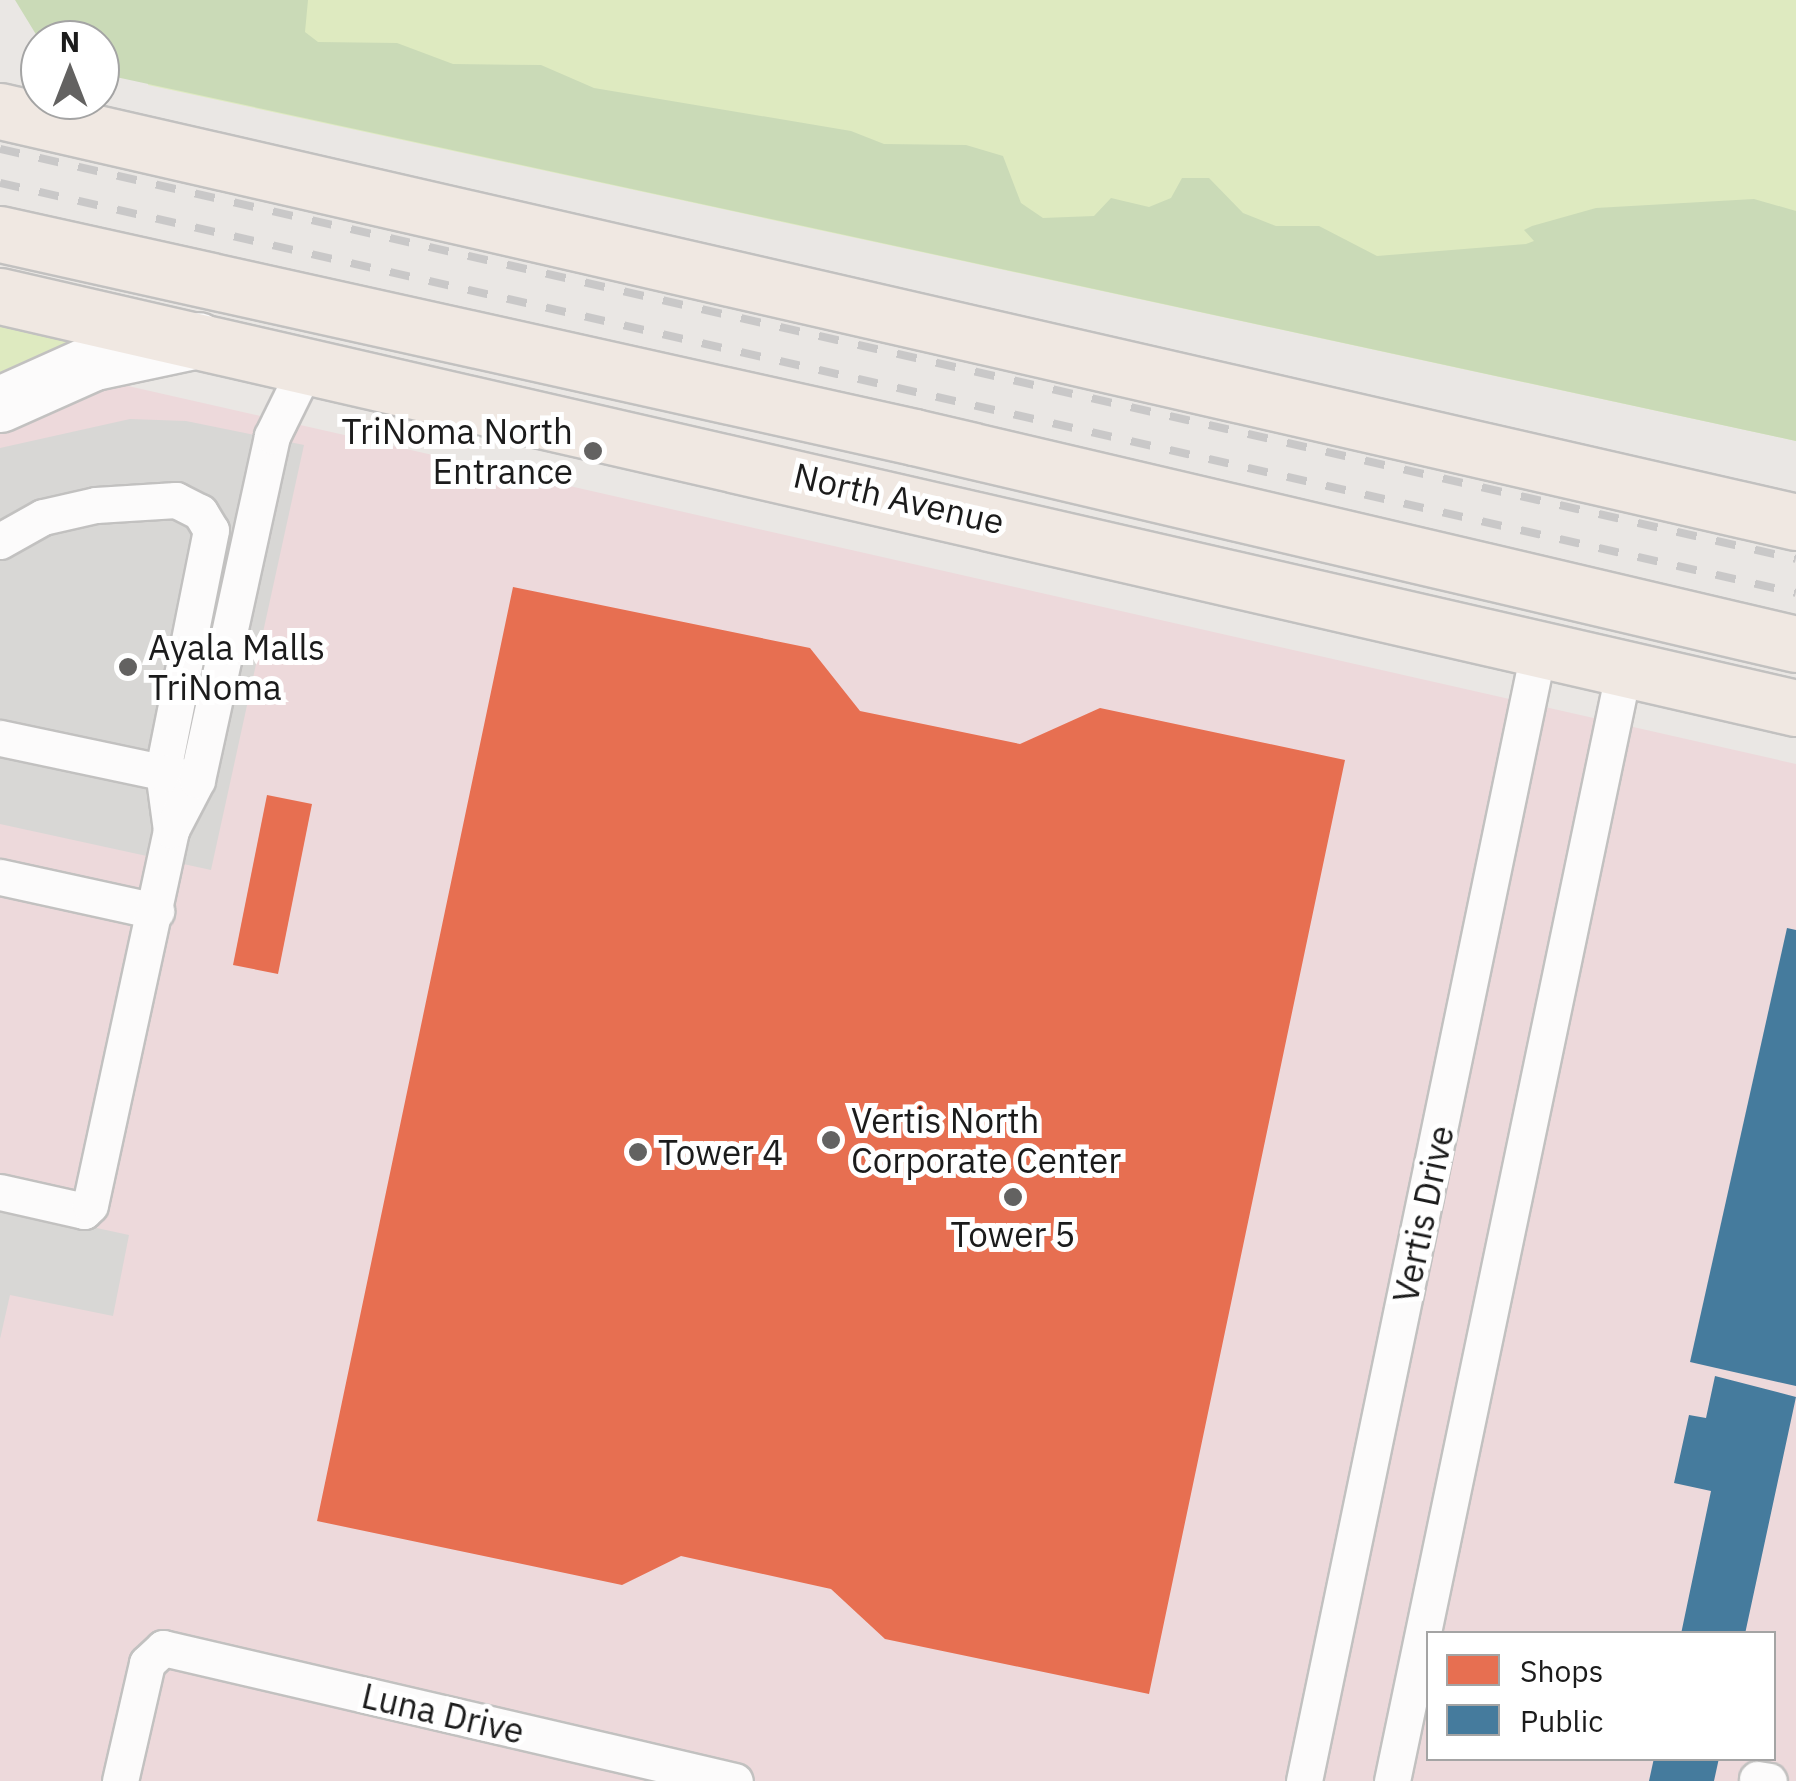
<!DOCTYPE html>
<style>
body{margin:0}
#map{position:relative;width:1796px;height:1781px;overflow:hidden;background:#eae7e4;font-family:"IBM Plex Sans",sans-serif}
div>[style]{position:absolute}
.commercial>*{inset:0;background:#edd9db}
.grass>*{inset:0;background:#deeac0}
.forest>*{inset:0;background:#cadab7}
.parking>*{inset:0;background:#d8d7d5}
.shops>*{inset:0;background:#e76f51}
.public>*{inset:0;background:#457b9d}
.roads{filter:drop-shadow(2px 0 #c2c1c0) drop-shadow(-2px 0 #c2c1c0) drop-shadow(0 2px #c2c1c0) drop-shadow(0 -2px #c2c1c0)}
.lane>*{height:35px;margin:-17.5px;padding:0 17.5px;transform-origin:17.5px;border-radius:17.5px;background:#fcfbfb}
.street>*{height:55px;margin:-27.5px;padding:0 27.5px;transform-origin:27.5px;border-radius:27.5px;background:#fcfbfb}
.primary>*{height:55px;margin:-27.5px;padding:0 27.5px;transform-origin:27.5px;border-radius:27.5px;background:#f0e8e2}
.rail>*{height:8px;margin-top:-4px;transform-origin:0;background:repeating-linear-gradient(90deg,#c9c8c8 0 20px,transparent 0 40px)}
.dots>*{width:28px;height:28px;translate:-50% -50%;box-sizing:border-box;border:5px solid #fff;border-radius:50%}
span{translate:-50% -50%;white-space:nowrap;text-align:center;line-height:1.15;-webkit-text-stroke:10px #fff;paint-order:stroke}
.poi-label{font-size:35px;color:#1b1b1b}
.right{translate:-100% -50%;text-align:right}
.left{translate:0 -50%;text-align:left}
.street-label{font-size:35px;color:#1b1b1b}
.legend{position:absolute;left:1426px;top:1631px;width:350px;height:130px;box-sizing:border-box;background:#fff;border:2px solid #a4a4a4;margin:0;padding:12px 18px;list-style:none;font-size:30px;color:#1b1b1b}
.legend li{display:flex;align-items:center;gap:20px;height:50px}
.legend b{width:50px;border:2px solid #a4a4a4}
.north{position:absolute;left:20px;top:20px;width:100px;height:100px;box-sizing:border-box;background:#fff;border:2px solid #a4a4a4;border-radius:50%;rotate:0deg;font-size:28px;font-weight:700;line-height:40px;text-align:center;color:#1b1b1b}
.north::after{content:'';display:block;margin:auto;width:35px;height:45px;background:#636261;clip-path:polygon(50% 0,100% 100%,50% 72%,0 100%)}
</style>
<div id="map">
<div class="commercial">
<div style="clip-path:polygon(evenodd,0 357px,1796px 764px,1796px 1781px,0 1781px,0 357px,1428px 1634px,1774px 1634px,1774px 1758px,1428px 1758px,1428px 1634px)"></div>
</div>
<div class="grass">
<div style="clip-path:polygon(166px 0,1796px 0,1796px 441px,148px 85px)"></div>
<div style="clip-path:polygon(0 322px,79px 340px,0 383px)"></div>
</div>
<div class="forest">
<div style="clip-path:polygon(15px 0,308px 0,305px 32px,318px 42px,397px 43px,453px 64px,541px 65px,594px 88px,851px 131px,884px 144px,966px 145px,1003px 156px,1021px 203px,1043px 218px,1094px 216px,1111px 198px,1149px 207px,1171px 198px,1182px 178px,1209px 178px,1243px 213px,1276px 226px,1319px 226px,1377px 256px,1526px 244px,1534px 241px,1524px 230px,1532px 226px,1596px 208px,1754px 199px,1796px 211px,1796px 441px,102px 74px,100px 40px,40px 41px)"></div>
</div>
<div class="parking">
<div style="clip-path:polygon(130px 419px,186px 421px,304px 445px,211px 870px,0 824px,0 448px)"></div>
<div style="clip-path:polygon(0 1207px,129px 1235px,113px 1316px,10px 1295px,0 1339px)"></div>
</div>
<div class="shops">
<div style="clip-path:polygon(513px 587px,810px 648px,860px 711px,1020px 744px,1100px 708px,1345px 760px,1149px 1694px,885px 1639px,831px 1589px,681px 1556px,622px 1585px,317px 1521px)"></div>
<div style="clip-path:polygon(267px 795px,312px 804px,278px 974px,233px 965px)"></div>
</div>
<div class="public">
<div style="clip-path:polygon(1787px 928px,1796px 930px,1796px 1386px,1690px 1362px)"></div>
<div style="clip-path:polygon(1715px 1376px,1796px 1397px,1745px 1634px,1681px 1634px,1711px 1491px,1674px 1483px,1689px 1415px,1706px 1418px)"></div>
<div style="clip-path:polygon(1654px 1758px,1719px 1758px,1714px 1781px,1649px 1781px)"></div>
</div>
<div class="roads">
<div class="lane">
<div style="left:0;top:541px;width:49px;rotate:-29.2deg"></div>
<div style="left:43px;top:517px;width:54px;rotate:-12.8deg"></div>
<div style="left:96px;top:505px;width:80px;rotate:-3.6deg"></div>
<div style="left:176px;top:500px;width:27px;rotate:27deg"></div>
<div style="left:200px;top:512px;width:21px;rotate:59deg"></div>
<div style="left:211px;top:530px;width:246px;rotate:101.3deg"></div>
<div style="left:163px;top:771px;width:60px;rotate:82.3deg"></div>
<div style="left:0;top:738px;width:189px;rotate:11.9deg"></div>
<div style="left:0;top:877px;width:160px;rotate:12.3deg"></div>
<div style="left:0;top:1192px;width:86px;rotate:12.7deg"></div>
<div style="left:84px;top:1211px;width:8px;rotate:-45deg"></div>
<div style="left:90px;top:1205px;width:384px;rotate:-77.8deg"></div>
<div style="left:171px;top:830px;width:56px;rotate:-62.5deg"></div>
<div style="left:197px;top:780px;width:352px;rotate:-77.7deg"></div>
<div style="left:272px;top:436px;width:79px;rotate:-63.8deg"></div>
<div style="left:1757px;top:1779px;width:12px;rotate:9deg"></div>
<div style="left:120px;top:1781px;width:121px;rotate:-77.1deg"></div>
<div style="left:147px;top:1663px;width:22px;rotate:-43deg"></div>
<div style="left:163px;top:1648px;width:587px;rotate:13.09deg"></div>
<div style="left:1304px;top:1781px;width:1158px;rotate:-78.29deg"></div>
<div style="left:1392px;top:1781px;width:1136px;rotate:-78.22deg"></div>
</div>
<div class="street">
<div style="left:0;top:404px;width:103px;rotate:-24.1deg"></div>
<div style="left:94px;top:362px;width:106px;rotate:-11.9deg"></div>
</div>
<div class="primary">
<div style="left:0;top:111px;width:1842px;rotate:12.89deg"></div>
<div style="left:0;top:234px;width:936px;rotate:12.52deg"></div>
<div style="left:914px;top:437px;width:906px;rotate:13.21deg"></div>
<div style="left:0;top:296px;width:1843px;rotate:12.92deg"></div>
</div>
</div>
<div class="rail">
<div style="left:0;top:149px;width:1842px;rotate:12.86deg"></div>
<div style="left:0;top:183px;width:1842px;rotate:12.86deg"></div>
</div>
<div class="dots">
<div style="left:593px;top:451px;background:#636261"></div>
<div style="left:128px;top:667px;background:#636261"></div>
<div style="left:831px;top:1140px;background:#636261"></div>
<div style="left:638px;top:1152px;background:#636261"></div>
<div style="left:1013px;top:1197px;background:#636261"></div>
</div>
<div class="poi-label">
<span class="right" style="left:573px;top:451px">TriNoma North<br>Entrance</span>
<span class="left" style="left:148px;top:667px">Ayala Malls<br>TriNoma</span>
<span class="left" style="left:851px;top:1140px">Vertis North<br>Corporate Center</span>
<span class="left" style="left:658px;top:1152px">Tower 4</span>
<span style="left:1013px;top:1234px">Tower 5</span>
</div>
<div class="street-label">
<span style="left:899px;top:498px;rotate:13deg">North Avenue</span>
<span style="left:1423px;top:1214px;rotate:-78deg">Vertis Drive</span>
<span style="left:443px;top:1713px;rotate:13deg">Luna Drive</span>
</div>
<ul class="legend">
<li><b style="height:28px;background:#e76f51"></b>Shops</li>
<li><b style="height:28px;background:#457b9d"></b>Public</li>
</ul>
<div class="north">N</div>
</div>
